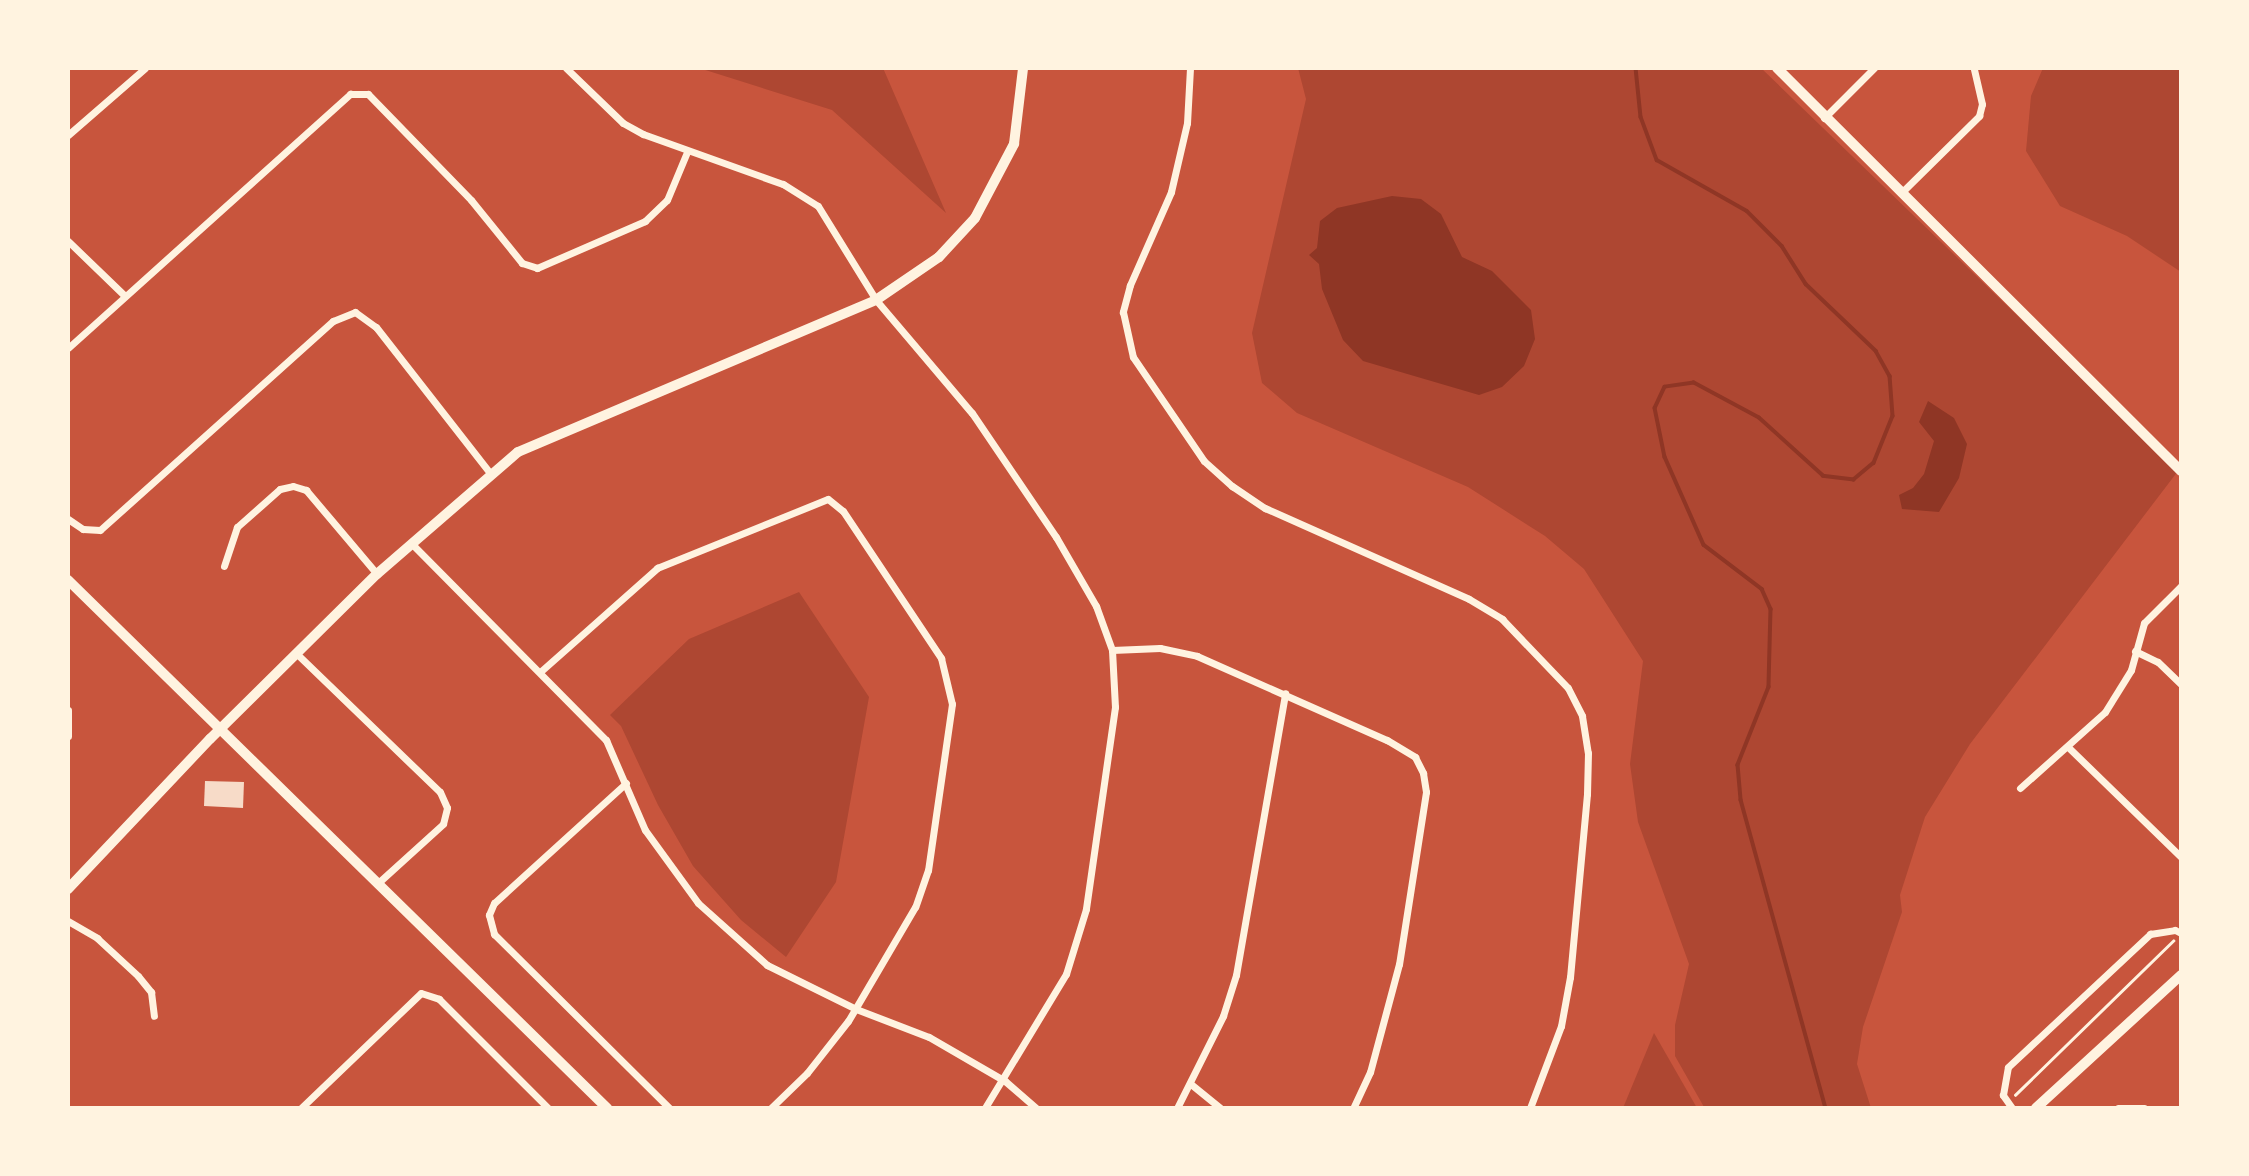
<!DOCTYPE html>
<style>
body{margin:0}
#map{position:relative;width:2249px;height:1176px;overflow:hidden;background:#c8553d;font-family:"Titillium Web",sans-serif}
div>[style]{position:absolute}
.green>*{inset:0;background:#ae4732}
.water>*{inset:0;background:#8f3625}
.stream>*{height:3.5px;margin:-1.75px;padding:0 1.75px;transform-origin:1.75px;border-radius:1.75px;background:#8f3625}
.building>*{inset:0;background:#f7dbc8}
.path>*{height:2.5px;margin:-1.25px;padding:0 1.25px;transform-origin:1.25px;border-radius:1.25px;background:#fff3e0}
.minor>*{height:7px;margin:-3.5px;padding:0 3.5px;transform-origin:3.5px;border-radius:3.5px;background:#fff3e0}
.tertiary>*{height:10px;margin:-5px;padding:0 5px;transform-origin:5px;border-radius:5px;background:#fff3e0}
.secondary>*{height:10px;margin:-5px;padding:0 5px;transform-origin:5px;border-radius:5px;background:#fff3e0}
span{translate:-50% -50%;white-space:nowrap;text-align:center;line-height:1.15;-webkit-text-stroke:6px #fff3e0;paint-order:stroke}
.frame{position:absolute;inset:0;border:70px solid #fff3e0;pointer-events:none}
</style>
<div id="map">
<div class="green">
<div style="clip-path:polygon(699px 68px,883px 68px,946px 213px,832px 110px)"></div>
<div style="clip-path:polygon(1298px 68px,1761px 68px,2178px 471px,1970px 744px,1925px 817px,1900px 895px,1902px 912px,1863px 1027px,1857px 1064px,1871px 1108px,1704px 1107px,1675px 1056px,1675px 1025px,1689px 964px,1638px 822px,1630px 764px,1643px 661px,1584px 569px,1545px 536px,1468px 487px,1297px 413px,1262px 383px,1252px 333px,1306px 99px)"></div>
<div style="clip-path:polygon(2043px 68px,2181px 68px,2181px 272px,2127px 236px,2060px 206px,2026px 151px,2031px 96px)"></div>
<div style="clip-path:polygon(799px 592px,869px 697px,836px 882px,786px 957px,741px 920px,693px 866px,658px 805px,621px 726px,610px 715px,689px 639px)"></div>
<div style="clip-path:polygon(1654px 1033px,1697px 1108px,1623px 1108px)"></div>
</div>
<div class="water">
<div style="clip-path:polygon(1392px 196px,1421px 199px,1441px 214px,1462px 257px,1492px 271px,1531px 310px,1535px 339px,1524px 366px,1502px 387px,1479px 395px,1363px 361px,1343px 340px,1322px 289px,1319px 264px,1309px 255px,1317px 248px,1320px 221px,1337px 208px)"></div>
<div style="clip-path:polygon(1928px 401px,1954px 418px,1967px 444px,1959px 478px,1939px 512px,1902px 509px,1899px 495px,1913px 488px,1924px 474px,1934px 441px,1919px 422px)"></div>
</div>
<div class="stream">
<div style="left:1636px;top:68px;width:49px;rotate:84.2deg"></div>
<div style="left:1641px;top:117px;width:46px;rotate:69.6deg"></div>
<div style="left:1657px;top:160px;width:103px;rotate:29.5deg"></div>
<div style="left:1747px;top:211px;width:49px;rotate:45deg"></div>
<div style="left:1782px;top:246px;width:45px;rotate:57.7deg"></div>
<div style="left:1806px;top:284px;width:97px;rotate:43.7deg"></div>
<div style="left:1876px;top:351px;width:29px;rotate:61deg"></div>
<div style="left:1890px;top:376px;width:40px;rotate:85.7deg"></div>
<div style="left:1893px;top:416px;width:51px;rotate:112deg"></div>
<div style="left:1874px;top:463px;width:26px;rotate:140deg"></div>
<div style="left:1854px;top:480px;width:31px;rotate:-173deg"></div>
<div style="left:1823px;top:476px;width:86px;rotate:-137.8deg"></div>
<div style="left:1759px;top:418px;width:74px;rotate:-151.7deg"></div>
<div style="left:1694px;top:383px;width:29px;rotate:172deg"></div>
<div style="left:1665px;top:387px;width:23px;rotate:115deg"></div>
<div style="left:1655px;top:408px;width:50px;rotate:78.5deg"></div>
<div style="left:1665px;top:457px;width:96px;rotate:66.1deg"></div>
<div style="left:1704px;top:545px;width:73px;rotate:37.2deg"></div>
<div style="left:1762px;top:589px;width:22px;rotate:66deg"></div>
<div style="left:1771px;top:609px;width:78px;rotate:91.5deg"></div>
<div style="left:1769px;top:687px;width:84px;rotate:111.7deg"></div>
<div style="left:1738px;top:765px;width:35px;rotate:85deg"></div>
<div style="left:1741px;top:800px;width:320px;rotate:74.6deg"></div>
</div>
<div class="building">
<div style="clip-path:polygon(205px 781px,244px 782px,243px 808px,204px 806px)"></div>
</div>
<div class="path">
<div style="left:2015px;top:1095px;width:221px;rotate:-44.3deg"></div>
</div>
<div class="minor">
<div style="left:566px;top:68px;width:79px;rotate:44deg"></div>
<div style="left:623px;top:123px;width:23px;rotate:29deg"></div>
<div style="left:643px;top:134px;width:149px;rotate:19.7deg"></div>
<div style="left:783px;top:184px;width:41px;rotate:32.2deg"></div>
<div style="left:818px;top:206px;width:110px;rotate:58.3deg"></div>
<div style="left:876px;top:300px;width:148px;rotate:49.7deg"></div>
<div style="left:972px;top:413px;width:150px;rotate:55.9deg"></div>
<div style="left:1056px;top:537px;width:80px;rotate:59.9deg"></div>
<div style="left:1096px;top:606px;width:47px;rotate:70deg"></div>
<div style="left:1112px;top:650px;width:57px;rotate:87deg"></div>
<div style="left:1115px;top:707px;width:204px;rotate:98.2deg"></div>
<div style="left:1086px;top:909px;width:68px;rotate:107.1deg"></div>
<div style="left:1066px;top:974px;width:157px;rotate:121.2deg"></div>
<div style="left:1190px;top:68px;width:55px;rotate:93.1deg"></div>
<div style="left:1187px;top:123px;width:71px;rotate:103.1deg"></div>
<div style="left:1171px;top:192px;width:102px;rotate:113.8deg"></div>
<div style="left:1130px;top:285px;width:28px;rotate:105deg"></div>
<div style="left:1123px;top:312px;width:46px;rotate:77.5deg"></div>
<div style="left:1133px;top:357px;width:126px;rotate:55.7deg"></div>
<div style="left:1204px;top:461px;width:38px;rotate:42deg"></div>
<div style="left:1232px;top:486px;width:40px;rotate:34deg"></div>
<div style="left:1265px;top:508px;width:223px;rotate:24deg"></div>
<div style="left:1469px;top:599px;width:39px;rotate:31deg"></div>
<div style="left:1502px;top:619px;width:95px;rotate:46.3deg"></div>
<div style="left:1568px;top:688px;width:31px;rotate:63deg"></div>
<div style="left:1582px;top:716px;width:37px;rotate:81deg"></div>
<div style="left:1588px;top:753px;width:41px;rotate:91.4deg"></div>
<div style="left:1587px;top:794px;width:184px;rotate:95.3deg"></div>
<div style="left:1570px;top:977px;width:50px;rotate:100.4deg"></div>
<div style="left:1561px;top:1026px;width:88px;rotate:110.7deg"></div>
<div style="left:1824px;top:118px;width:71px;rotate:-45deg"></div>
<div style="left:68px;top:135px;width:102px;rotate:-41deg"></div>
<div style="left:1901px;top:193px;width:110px;rotate:-44.6deg"></div>
<div style="left:1979px;top:116px;width:12px;rotate:-76deg"></div>
<div style="left:1982px;top:104px;width:37px;rotate:-103deg"></div>
<div style="left:68px;top:241px;width:79px;rotate:44deg"></div>
<div style="left:68px;top:348px;width:380px;rotate:-42deg"></div>
<div style="left:350px;top:94px;width:18px"></div>
<div style="left:368px;top:94px;width:148px;rotate:45.8deg"></div>
<div style="left:471px;top:200px;width:81px;rotate:51deg"></div>
<div style="left:522px;top:263px;width:16px;rotate:18deg"></div>
<div style="left:537px;top:268px;width:118px;rotate:-23.5deg"></div>
<div style="left:645px;top:221px;width:30px;rotate:-44deg"></div>
<div style="left:667px;top:200px;width:52px;rotate:-67.4deg"></div>
<div style="left:68px;top:519px;width:18px;rotate:34deg"></div>
<div style="left:83px;top:529px;width:17px;rotate:3deg"></div>
<div style="left:100px;top:530px;width:313px;rotate:-41.9deg"></div>
<div style="left:333px;top:321px;width:24px;rotate:-22deg"></div>
<div style="left:355px;top:312px;width:26px;rotate:36deg"></div>
<div style="left:376px;top:327px;width:185px;rotate:52deg"></div>
<div style="left:412px;top:544px;width:276px;rotate:45.3deg"></div>
<div style="left:606px;top:740px;width:98px;rotate:66.6deg"></div>
<div style="left:645px;top:830px;width:90px;rotate:54deg"></div>
<div style="left:698px;top:903px;width:93px;rotate:41.9deg"></div>
<div style="left:767px;top:965px;width:99px;rotate:26.3deg"></div>
<div style="left:856px;top:1009px;width:78px;rotate:21deg"></div>
<div style="left:929px;top:1037px;width:88px;rotate:30.1deg"></div>
<div style="left:1005px;top:1081px;width:41px;rotate:41.1deg"></div>
<div style="left:224px;top:566px;width:41px;rotate:-71.6deg"></div>
<div style="left:237px;top:527px;width:57px;rotate:-41.5deg"></div>
<div style="left:280px;top:489px;width:13px;rotate:-13deg"></div>
<div style="left:293px;top:486px;width:14px;rotate:17deg"></div>
<div style="left:306px;top:490px;width:110px;rotate:49.8deg"></div>
<div style="left:1112px;top:650px;width:48px;rotate:-2.4deg"></div>
<div style="left:1160px;top:648px;width:38px;rotate:12deg"></div>
<div style="left:1197px;top:656px;width:208px;rotate:23.9deg"></div>
<div style="left:1387px;top:740px;width:33px;rotate:31deg"></div>
<div style="left:1415px;top:757px;width:18px;rotate:63deg"></div>
<div style="left:1423px;top:773px;width:19px;rotate:81deg"></div>
<div style="left:1426px;top:792px;width:174px;rotate:98.9deg"></div>
<div style="left:1399px;top:964px;width:112px;rotate:105deg"></div>
<div style="left:1370px;top:1072px;width:40px;rotate:115deg"></div>
<div style="left:2135px;top:651px;width:25px;rotate:26deg"></div>
<div style="left:2158px;top:662px;width:32px;rotate:44deg"></div>
<div style="left:298px;top:655px;width:197px;rotate:44deg"></div>
<div style="left:440px;top:792px;width:17px;rotate:66deg"></div>
<div style="left:447px;top:808px;width:16px;rotate:104deg"></div>
<div style="left:443px;top:824px;width:88px;rotate:137.8deg"></div>
<div style="left:540px;top:672px;width:157px;rotate:-41.6deg"></div>
<div style="left:657px;top:568px;width:184px;rotate:-22deg"></div>
<div style="left:828px;top:499px;width:19px;rotate:39deg"></div>
<div style="left:843px;top:511px;width:177px;rotate:56.3deg"></div>
<div style="left:941px;top:658px;width:47px;rotate:76.6deg"></div>
<div style="left:952px;top:704px;width:168px;rotate:98.2deg"></div>
<div style="left:928px;top:870px;width:39px;rotate:109deg"></div>
<div style="left:915px;top:907px;width:132px;rotate:120.4deg"></div>
<div style="left:848px;top:1021px;width:66px;rotate:128.3deg"></div>
<div style="left:807px;top:1073px;width:50px;rotate:135.8deg"></div>
<div style="left:68px;top:710px;width:26px;rotate:90deg"></div>
<div style="left:2068px;top:747px;width:158px;rotate:44.2deg"></div>
<div style="left:626px;top:783px;width:178px;rotate:137.7deg"></div>
<div style="left:494px;top:903px;width:13px;rotate:113deg"></div>
<div style="left:489px;top:915px;width:20px;rotate:75deg"></div>
<div style="left:494px;top:934px;width:247px;rotate:44.8deg"></div>
<div style="left:2020px;top:788px;width:114px;rotate:-41.8deg"></div>
<div style="left:2105px;top:712px;width:49px;rotate:-58.2deg"></div>
<div style="left:2131px;top:670px;width:49px;rotate:-74.5deg"></div>
<div style="left:2144px;top:623px;width:52px;rotate:-45deg"></div>
<div style="left:68px;top:921px;width:34px;rotate:30deg"></div>
<div style="left:97px;top:938px;width:56px;rotate:42.8deg"></div>
<div style="left:138px;top:976px;width:21px;rotate:51deg"></div>
<div style="left:151px;top:992px;width:24px;rotate:83deg"></div>
<div style="left:1192px;top:1085px;width:36px;rotate:39deg"></div>
<div style="left:301px;top:1108px;width:166px;rotate:-43.8deg"></div>
<div style="left:421px;top:993px;width:19px;rotate:18deg"></div>
<div style="left:439px;top:999px;width:154px;rotate:45deg"></div>
<div style="left:1177px;top:1108px;width:103px;rotate:-63.4deg"></div>
<div style="left:1223px;top:1016px;width:43px;rotate:-72.4deg"></div>
<div style="left:1236px;top:975px;width:286px;rotate:-80.1deg"></div>
<div style="left:2012px;top:1108px;width:16px;rotate:-125deg"></div>
<div style="left:2003px;top:1095px;width:28px;rotate:-80deg"></div>
<div style="left:2008px;top:1067px;width:195px;rotate:-43.1deg"></div>
<div style="left:2150px;top:934px;width:25px;rotate:-9deg"></div>
<div style="left:2175px;top:930px;width:7px;rotate:27deg"></div>
<div style="left:2118px;top:1108px;width:26px"></div>
</div>
<div class="tertiary">
<div style="left:1777px;top:68px;width:571px;rotate:44.93deg"></div>
<div style="left:68px;top:580px;width:755px;rotate:44.41deg"></div>
<div style="left:68px;top:889px;width:207px;rotate:-46.6deg"></div>
<div style="left:210px;top:739px;width:235px;rotate:-44.7deg"></div>
<div style="left:377px;top:574px;width:186px;rotate:-40.9deg"></div>
<div style="left:518px;top:452px;width:389px;rotate:-23deg"></div>
<div style="left:876px;top:300px;width:76px;rotate:-34.3deg"></div>
<div style="left:939px;top:257px;width:53px;rotate:-47.3deg"></div>
<div style="left:975px;top:218px;width:84px;rotate:-62.2deg"></div>
<div style="left:1014px;top:144px;width:77px;rotate:-83.2deg"></div>
</div>
<div class="secondary">
<div style="left:2036px;top:1108px;width:197px;rotate:-42.5deg"></div>
</div>
<div class="frame"></div>
</div>
